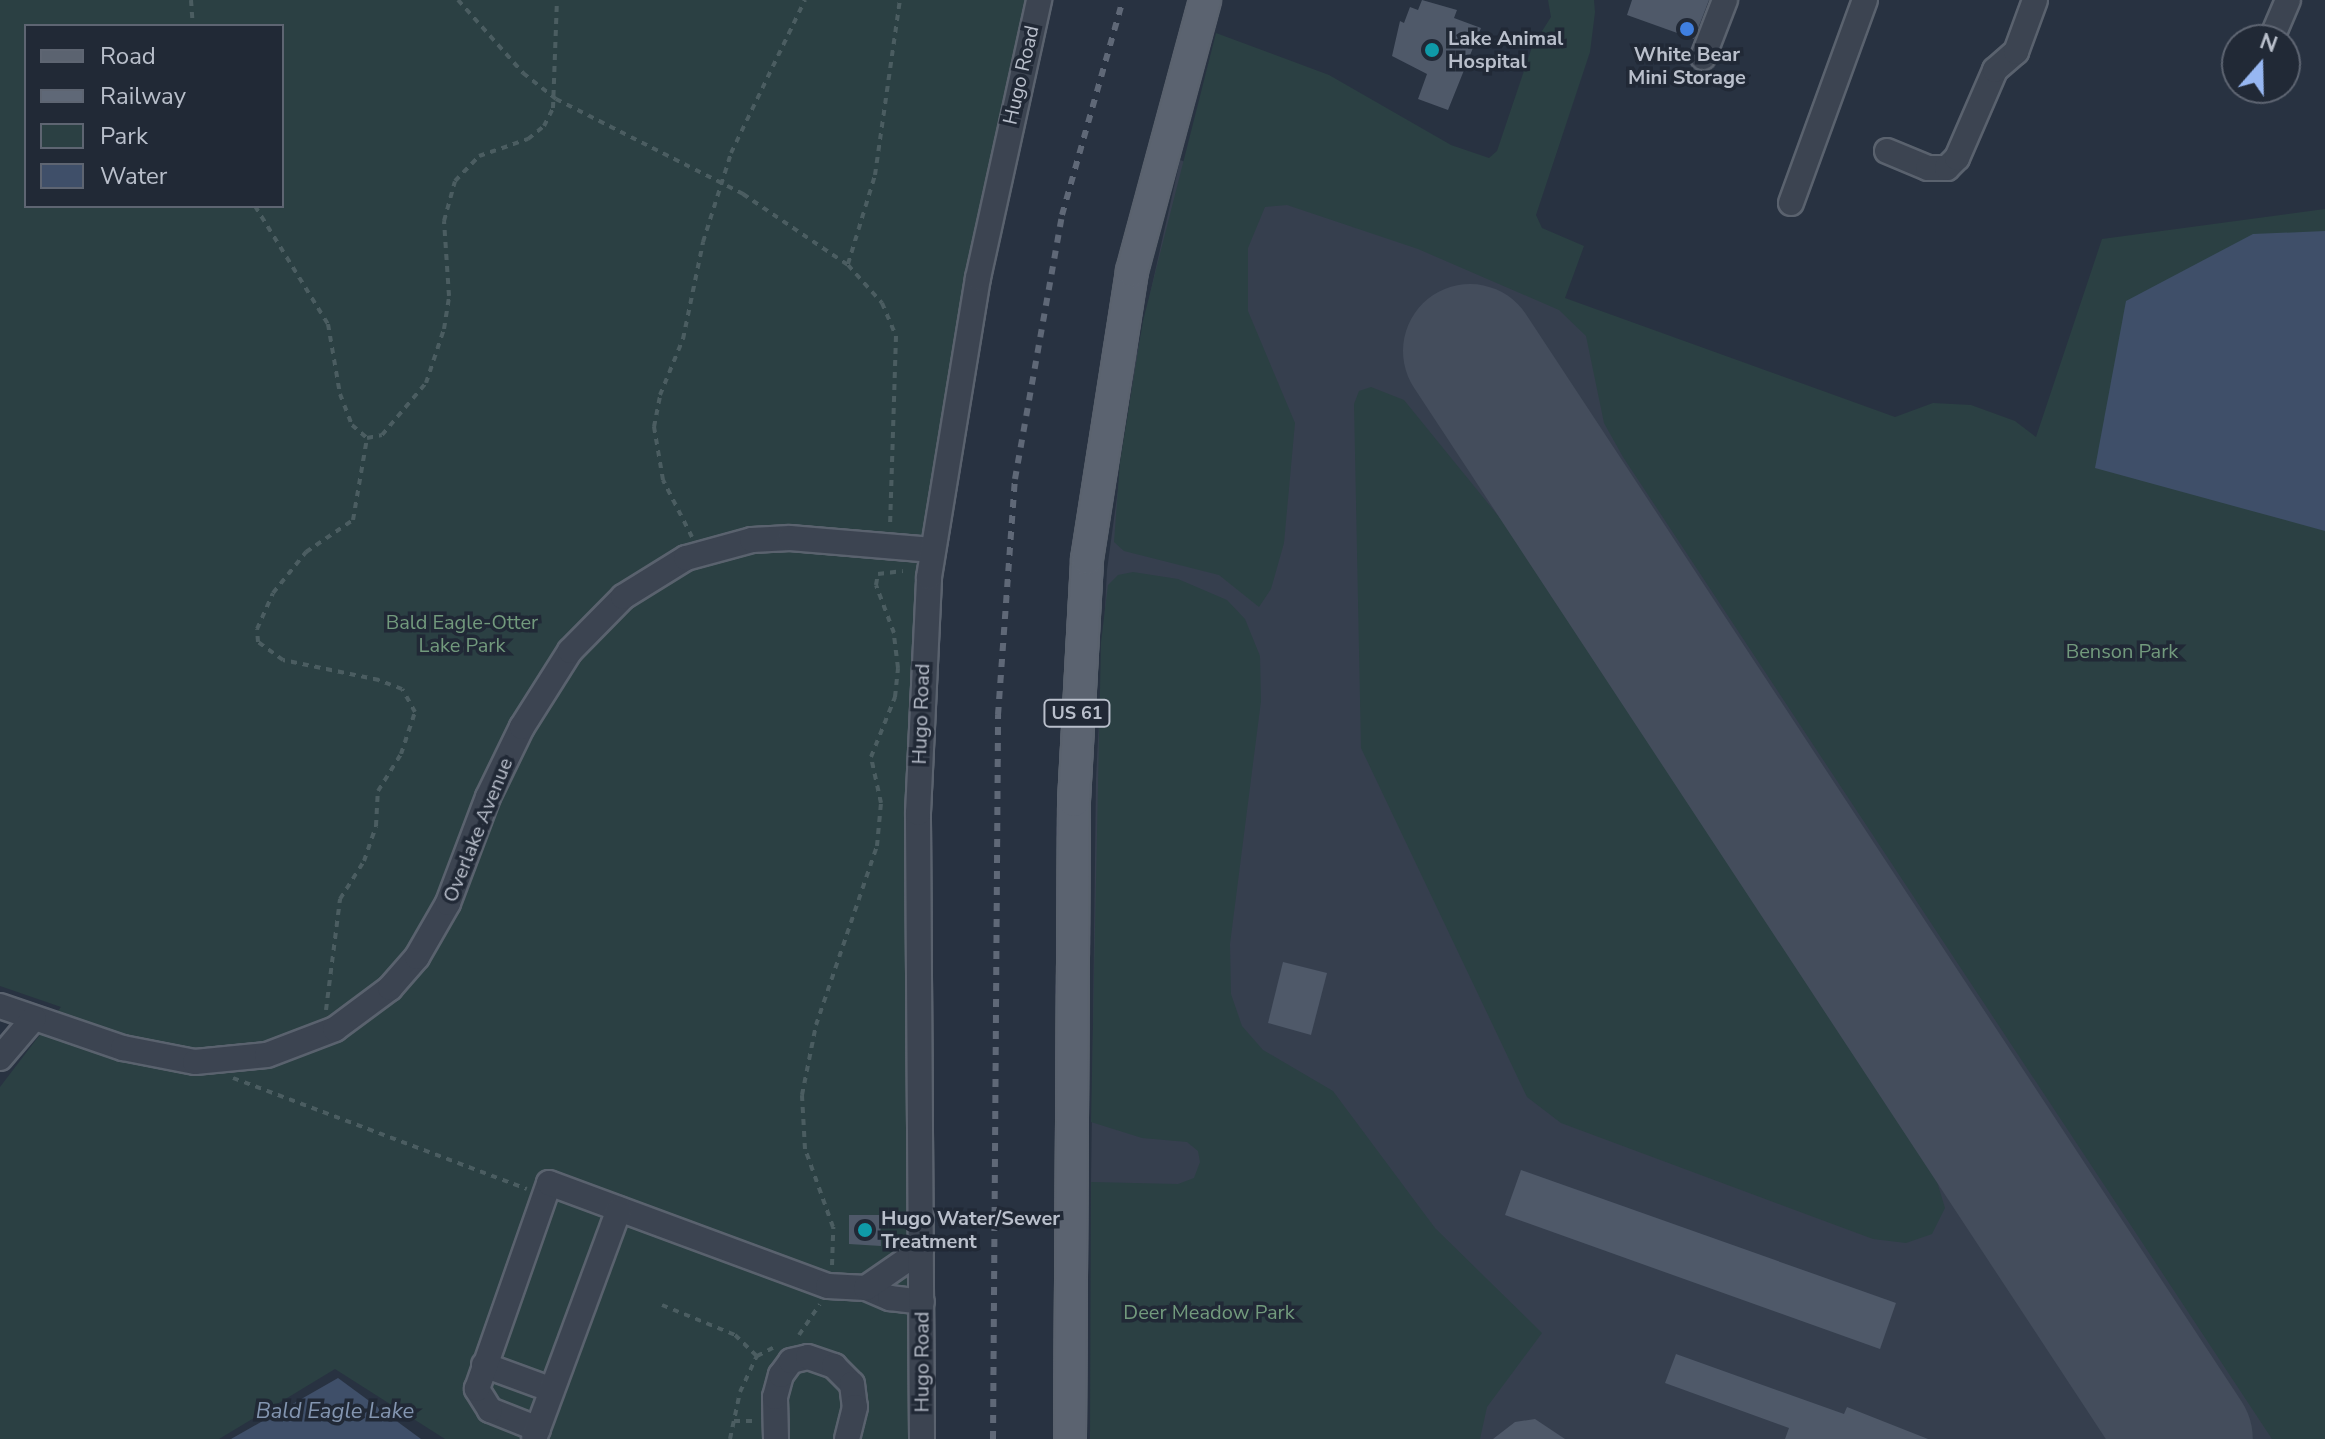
<!DOCTYPE html>
<style>
body{margin:0}
#map{position:relative;width:2325px;height:1439px;overflow:hidden;background:#283241;font-family:"Nunito Sans",sans-serif}
div>[style]{position:absolute}
.airport>*{inset:0;background:#363f4e}
.green>*{inset:0;background:#2b4043}
.water>*{inset:0;background:#3f4f69}
.runway>*{height:134px;margin:-67px;padding:0 67px;transform-origin:67px;border-radius:67px;background:#444d5c}
.building>*{inset:0;background:#4f5969}
.path>*{height:4px;margin-top:-2px;transform-origin:0;background:repeating-linear-gradient(90deg,#4b5d61 0 6px,transparent 0 12px)}
.roads{filter:drop-shadow(2px 0 #5a626e) drop-shadow(-2px 0 #5a626e) drop-shadow(0 2px #5a626e) drop-shadow(0 -2px #5a626e)}
.minor>*{height:24px;margin:-12px;padding:0 12px;transform-origin:12px;border-radius:12px;background:#3c4451}
.major>*{height:30px;margin:-15px;padding:0 15px;transform-origin:15px;border-radius:15px;background:#5b6370}
.rail>*{height:6px;margin-top:-3px;transform-origin:0;background:repeating-linear-gradient(90deg,#5f6877 0 8px,transparent 0 16px)}
.dots>*{width:22px;height:22px;translate:-50% -50%;box-sizing:border-box;border:4px solid #212936;border-radius:50%}
span{translate:-50% -50%;white-space:nowrap;text-align:center;line-height:1.15;-webkit-text-stroke:7px #212936;paint-order:stroke}
.shield-label span{padding:2px 6px;background:#212936;border:2px solid;border-radius:6px;-webkit-text-stroke-width:0}
.shield-label{font-size:18px;color:#b9bfcb;font-weight:700}
.poi-label{font-size:20px;color:#b9bfcb;font-weight:700}
.left{translate:0 -50%;text-align:left}
.street-label{font-size:20px;color:#b9bfcb}
.park-label{font-size:20px;color:#729a7d}
.water-label{font-size:22px;color:#8395b0;font-style:italic}
.legend{position:absolute;left:24px;top:24px;width:260px;height:184px;box-sizing:border-box;background:#212936;border:2px solid #5e6572;margin:0;padding:10px 14px;list-style:none;font-size:24px;color:#b9bfcb}
.legend li{display:flex;align-items:center;gap:16px;height:40px}
.legend b{width:40px;border:2px solid #5e6572}
.north{position:absolute;left:2221px;top:24px;width:80px;height:80px;box-sizing:border-box;background:#212936;border:2px solid #5e6572;border-radius:50%;rotate:20deg;font-size:22px;font-weight:700;line-height:32px;text-align:center;color:#b9bfcb}
.north::after{content:'';display:block;margin:auto;width:28px;height:36px;background:#97b7f2;clip-path:polygon(50% 0,100% 100%,50% 72%,0 100%)}
</style>
<div id="map">
<div class="airport">
<div style="clip-path:polygon(1180px 160px,1638px 325px,2325px 1439px,1327px 1439px,1091px 1186px,1096px 778px,1107px 570px,1136px 357px)"></div>
</div>
<div class="green">
<div style="clip-path:polygon(evenodd,0 0,1039px 0,929px 577px,922px 1439px,445px 1439px,335px 1369px,219px 1439px,0 1439px,0 1087px,61px 1007px,0 986px,0 0,26px 26px,282px 26px,282px 206px,26px 206px,26px 26px)"></div>
<div style="clip-path:polygon(1548px 0,1594px 0,1595px 12px,1590px 52px,1536px 215px,1542px 228px,1584px 246px,1565px 298px,1895px 417px,1933px 403px,1971px 405px,2015px 421px,2036px 437px,2102px 239px,2325px 209px,2325px 1439px,2272px 1439px,1623px 457px,1604px 423px,1586px 336px,1559px 310px,1418px 249px,1287px 205px,1265px 207px,1248px 248px,1248px 311px,1295px 423px,1284px 543px,1271px 589px,1259px 607px,1219px 575px,1124px 551px,1114px 542px,1120px 462px,1143px 321px,1216px 33px,1329px 75px,1451px 145px,1489px 158px,1497px 151px,1532px 47px,1551px 17px)"></div>
<div style="clip-path:polygon(1371px 387px,1404px 400px,1504px 523px,1932px 1165px,1945px 1208px,1932px 1234px,1906px 1243px,1873px 1239px,1561px 1123px,1527px 1097px,1361px 748px,1354px 404px,1359px 391px)"></div>
<div style="clip-path:polygon(1133px 572px,1178px 579px,1227px 600px,1245px 619px,1260px 656px,1261px 701px,1230px 944px,1231px 994px,1242px 1026px,1263px 1050px,1333px 1091px,1435px 1228px,1542px 1333px,1487px 1407px,1480px 1439px,1090px 1439px,1091px 1182px,1178px 1184px,1194px 1178px,1200px 1162px,1198px 1151px,1187px 1142px,1142px 1138px,1091px 1122px,1101px 642px,1108px 585px,1118px 575px)"></div>
</div>
<div class="water">
<div style="clip-path:polygon(2325px 231px,2325px 531px,2095px 468px,2126px 301px,2253px 234px)"></div>
<div style="clip-path:polygon(338px 1378px,421px 1439px,231px 1439px)"></div>
</div>
<div class="runway">
<div style="left:1470px;top:351px;width:1302px;rotate:56.65deg"></div>
</div>
<div class="building">
<div style="clip-path:polygon(1422px 0,1457px 10px,1454px 18px,1481px 28px,1448px 110px,1418px 99px,1427px 74px,1392px 56px,1400px 21px,1404px 23px,1410px 7px,1418px 10px)"></div>
<div style="clip-path:polygon(1632px 0,1709px 0,1694px 39px,1627px 15px)"></div>
<div style="clip-path:polygon(1283px 962px,1327px 973px,1311px 1035px,1268px 1023px)"></div>
<div style="clip-path:polygon(1521px 1170px,1896px 1303px,1880px 1349px,1505px 1215px)"></div>
<div style="clip-path:polygon(849px 1215px,880px 1215px,881px 1246px,849px 1244px)"></div>
<div style="clip-path:polygon(1676px 1354px,1844px 1414px,1847px 1407px,1928px 1439px,1785px 1439px,1789px 1428px,1665px 1383px)"></div>
<div style="clip-path:polygon(1535px 1419px,1565px 1439px,1493px 1439px,1515px 1422px)"></div>
</div>
<div class="path">
<div style="left:191px;top:0;width:26px;rotate:86deg"></div>
<div style="left:458px;top:0;width:98px;rotate:48.3deg"></div>
<div style="left:523px;top:73px;width:42px;rotate:38.2deg"></div>
<div style="left:556px;top:99px;width:210px;rotate:26.9deg"></div>
<div style="left:743px;top:194px;width:127px;rotate:34.1deg"></div>
<div style="left:848px;top:265px;width:51px;rotate:48.2deg"></div>
<div style="left:882px;top:303px;width:36px;rotate:67deg"></div>
<div style="left:896px;top:336px;width:190px;rotate:91.8deg"></div>
<div style="left:255px;top:206px;width:139px;rotate:58.3deg"></div>
<div style="left:328px;top:324px;width:71px;rotate:80.3deg"></div>
<div style="left:340px;top:394px;width:33px;rotate:69deg"></div>
<div style="left:352px;top:425px;width:20px;rotate:41deg"></div>
<div style="left:367px;top:438px;width:15px;rotate:-11deg"></div>
<div style="left:382px;top:435px;width:68px;rotate:-49.8deg"></div>
<div style="left:426px;top:383px;width:57px;rotate:-71.6deg"></div>
<div style="left:444px;top:329px;width:33px;rotate:-81deg"></div>
<div style="left:449px;top:296px;width:75px;rotate:-93.8deg"></div>
<div style="left:444px;top:221px;width:41px;rotate:-74.6deg"></div>
<div style="left:455px;top:181px;width:35px;rotate:-46deg"></div>
<div style="left:479px;top:156px;width:52px;rotate:-19.1deg"></div>
<div style="left:528px;top:139px;width:21px;rotate:-39deg"></div>
<div style="left:544px;top:126px;width:20px;rotate:-63deg"></div>
<div style="left:553px;top:108px;width:108px;rotate:-87.9deg"></div>
<div style="left:848px;top:264px;width:93px;rotate:-73.1deg"></div>
<div style="left:875px;top:175px;width:177px;rotate:-81.9deg"></div>
<div style="left:692px;top:537px;width:64px;rotate:-117deg"></div>
<div style="left:663px;top:480px;width:54px;rotate:-99.6deg"></div>
<div style="left:654px;top:427px;width:33px;rotate:-79deg"></div>
<div style="left:660px;top:395px;width:61px;rotate:-67.7deg"></div>
<div style="left:683px;top:339px;width:99px;rotate:-78.3deg"></div>
<div style="left:703px;top:242px;width:93px;rotate:-72.5deg"></div>
<div style="left:731px;top:153px;width:170px;rotate:-64.2deg"></div>
<div style="left:326px;top:1010px;width:112px;rotate:-82.8deg"></div>
<div style="left:340px;top:899px;width:45px;rotate:-57.7deg"></div>
<div style="left:364px;top:861px;width:37px;rotate:-71deg"></div>
<div style="left:376px;top:826px;width:35px;rotate:-87deg"></div>
<div style="left:378px;top:791px;width:44px;rotate:-58.1deg"></div>
<div style="left:401px;top:754px;width:44px;rotate:-71.6deg"></div>
<div style="left:415px;top:712px;width:26px;rotate:-119deg"></div>
<div style="left:402px;top:689px;width:25px;rotate:-159deg"></div>
<div style="left:379px;top:680px;width:98px;rotate:-168.2deg"></div>
<div style="left:283px;top:660px;width:31px;rotate:-144deg"></div>
<div style="left:258px;top:642px;width:13px;rotate:-94deg"></div>
<div style="left:257px;top:629px;width:39px;rotate:-66deg"></div>
<div style="left:273px;top:593px;width:53px;rotate:-51.2deg"></div>
<div style="left:306px;top:552px;width:57px;rotate:-34.2deg"></div>
<div style="left:353px;top:520px;width:83px;rotate:-80.3deg"></div>
<div style="left:233px;top:1078px;width:314px;rotate:20.7deg"></div>
<div style="left:832px;top:1265px;width:38px;rotate:-88deg"></div>
<div style="left:833px;top:1227px;width:83px;rotate:-109.7deg"></div>
<div style="left:805px;top:1149px;width:54px;rotate:-93.2deg"></div>
<div style="left:802px;top:1095px;width:71px;rotate:-78.7deg"></div>
<div style="left:816px;top:1025px;width:189px;rotate:-71.2deg"></div>
<div style="left:877px;top:846px;width:43px;rotate:-84.7deg"></div>
<div style="left:881px;top:803px;width:47px;rotate:-102.3deg"></div>
<div style="left:871px;top:757px;width:65px;rotate:-68.2deg"></div>
<div style="left:895px;top:697px;width:29px;rotate:-84deg"></div>
<div style="left:898px;top:668px;width:35px;rotate:-97deg"></div>
<div style="left:894px;top:633px;width:51px;rotate:-110.6deg"></div>
<div style="left:876px;top:585px;width:11px;rotate:-80deg"></div>
<div style="left:878px;top:574px;width:25px;rotate:-7deg"></div>
<div style="left:662px;top:1305px;width:79px;rotate:22.3deg"></div>
<div style="left:735px;top:1335px;width:30px;rotate:44deg"></div>
<div style="left:799px;top:1335px;width:37px;rotate:-56deg"></div>
<div style="left:734px;top:1421px;width:21px"></div>
<div style="left:730px;top:1439px;width:48px;rotate:-78deg"></div>
<div style="left:740px;top:1392px;width:40px;rotate:-65deg"></div>
<div style="left:757px;top:1356px;width:18px;rotate:-27deg"></div>
</div>
<div class="roads">
<div class="minor">
<div style="left:2271px;top:40px;width:43px;rotate:-67deg"></div>
<div style="left:1703px;top:57px;width:61px;rotate:-68.9deg"></div>
<div style="left:1887px;top:151px;width:44px;rotate:22.5deg"></div>
<div style="left:1928px;top:168px;width:19px"></div>
<div style="left:1947px;top:168px;width:14px;rotate:-45deg"></div>
<div style="left:1957px;top:158px;width:96px;rotate:-66.6deg"></div>
<div style="left:1995px;top:70px;width:28px;rotate:-41deg"></div>
<div style="left:2016px;top:52px;width:55px;rotate:-69.9deg"></div>
<div style="left:1791px;top:203px;width:216px;rotate:-70deg"></div>
<div style="left:0;top:1006px;width:130px;rotate:18.9deg"></div>
<div style="left:123px;top:1048px;width:73px;rotate:11deg"></div>
<div style="left:195px;top:1062px;width:72px;rotate:-5.6deg"></div>
<div style="left:267px;top:1055px;width:73px;rotate:-20.9deg"></div>
<div style="left:335px;top:1029px;width:69px;rotate:-36.7deg"></div>
<div style="left:390px;top:988px;width:41px;rotate:-48.9deg"></div>
<div style="left:417px;top:957px;width:62px;rotate:-60.1deg"></div>
<div style="left:448px;top:903px;width:113px;rotate:-69.3deg"></div>
<div style="left:488px;top:797px;width:78px;rotate:-64.1deg"></div>
<div style="left:522px;top:727px;width:90px;rotate:-57.7deg"></div>
<div style="left:570px;top:651px;width:76px;rotate:-45.5deg"></div>
<div style="left:623px;top:597px;width:74px;rotate:-31.8deg"></div>
<div style="left:686px;top:558px;width:68px;rotate:-15.3deg"></div>
<div style="left:752px;top:540px;width:38px;rotate:-3deg"></div>
<div style="left:790px;top:538px;width:143px;rotate:4.8deg"></div>
<div style="left:0;top:1058px;width:52px;rotate:-49.6deg"></div>
<div style="left:866px;top:1288px;width:26px;rotate:23deg"></div>
<div style="left:890px;top:1298px;width:32px;rotate:7deg"></div>
<div style="left:484px;top:1365px;width:72px;rotate:20.2deg"></div>
<div style="left:538px;top:1429px;width:52px;rotate:-158.4deg"></div>
<div style="left:490px;top:1410px;width:25px;rotate:-122deg"></div>
<div style="left:477px;top:1389px;width:218px;rotate:-70.7deg"></div>
<div style="left:549px;top:1183px;width:297px;rotate:20.3deg"></div>
<div style="left:828px;top:1286px;width:38px;rotate:3deg"></div>
<div style="left:866px;top:1288px;width:67px;rotate:-34.6deg"></div>
<div style="left:534px;top:1439px;width:245px;rotate:-69.7deg"></div>
<div style="left:776px;top:1439px;width:42px;rotate:-91.4deg"></div>
<div style="left:775px;top:1397px;width:23px;rotate:-75deg"></div>
<div style="left:781px;top:1375px;width:17px;rotate:-54deg"></div>
<div style="left:791px;top:1361px;width:17px;rotate:-13deg"></div>
<div style="left:808px;top:1357px;width:28px;rotate:19deg"></div>
<div style="left:834px;top:1366px;width:25px;rotate:45deg"></div>
<div style="left:852px;top:1384px;width:23px;rotate:83deg"></div>
<div style="left:855px;top:1407px;width:33px;rotate:104deg"></div>
<div style="left:922px;top:1439px;width:626px;rotate:-90.37deg"></div>
<div style="left:918px;top:813px;width:236px;rotate:-87.3deg"></div>
<div style="left:929px;top:577px;width:303px;rotate:-80.7deg"></div>
<div style="left:978px;top:278px;width:285px;rotate:-77.6deg"></div>
</div>
<div class="major">
<div style="left:1070px;top:1439px;width:638px;rotate:-89.64deg"></div>
<div style="left:1074px;top:801px;width:242px;rotate:-86.9deg"></div>
<div style="left:1087px;top:559px;width:291px;rotate:-81.1deg"></div>
<div style="left:1132px;top:271px;width:281px;rotate:-74.9deg"></div>
</div>
</div>
<div class="rail">
<div style="left:993px;top:1439px;width:724px;rotate:-89.6deg"></div>
<div style="left:998px;top:715px;width:237px;rotate:-85.9deg"></div>
<div style="left:1015px;top:479px;width:268px;rotate:-79.9deg"></div>
<div style="left:1062px;top:215px;width:223px;rotate:-74.2deg"></div>
</div>
<div class="dots">
<div style="left:1687px;top:29px;background:#3f7fe0"></div>
<div style="left:1432px;top:50px;background:#0f9aa8"></div>
<div style="left:865px;top:1230px;background:#0f9aa8"></div>
</div>
<div class="shield-label">
<span style="left:1077px;top:713px">US 61</span>
</div>
<div class="poi-label">
<span class="left" style="left:1448px;top:50px">Lake Animal<br>Hospital</span>
<span style="left:1687px;top:66px">White Bear<br>Mini Storage</span>
<span class="left" style="left:881px;top:1230px">Hugo Water/Sewer<br>Treatment</span>
</div>
<div class="street-label">
<span style="left:1021px;top:75px;rotate:-77deg">Hugo Road</span>
<span style="left:921px;top:714px;rotate:-88deg">Hugo Road</span>
<span style="left:478px;top:830px;rotate:-68deg">Overlake Avenue</span>
<span style="left:922px;top:1362px;rotate:-90deg">Hugo Road</span>
</div>
<div class="park-label">
<span style="left:462px;top:634px">Bald Eagle-Otter<br>Lake Park</span>
<span style="left:2122px;top:651px">Benson Park</span>
<span style="left:1209px;top:1312px">Deer Meadow Park</span>
</div>
<div class="water-label">
<span style="left:335px;top:1412px">Bald Eagle Lake</span>
</div>
<ul class="legend">
<li><b style="height:10px;background:#5b6370"></b>Road</li>
<li><b style="height:10px;background:#5f6877"></b>Railway</li>
<li><b style="height:22px;background:#2b4043"></b>Park</li>
<li><b style="height:22px;background:#3f4f69"></b>Water</li>
</ul>
<div class="north">N</div>
</div>
